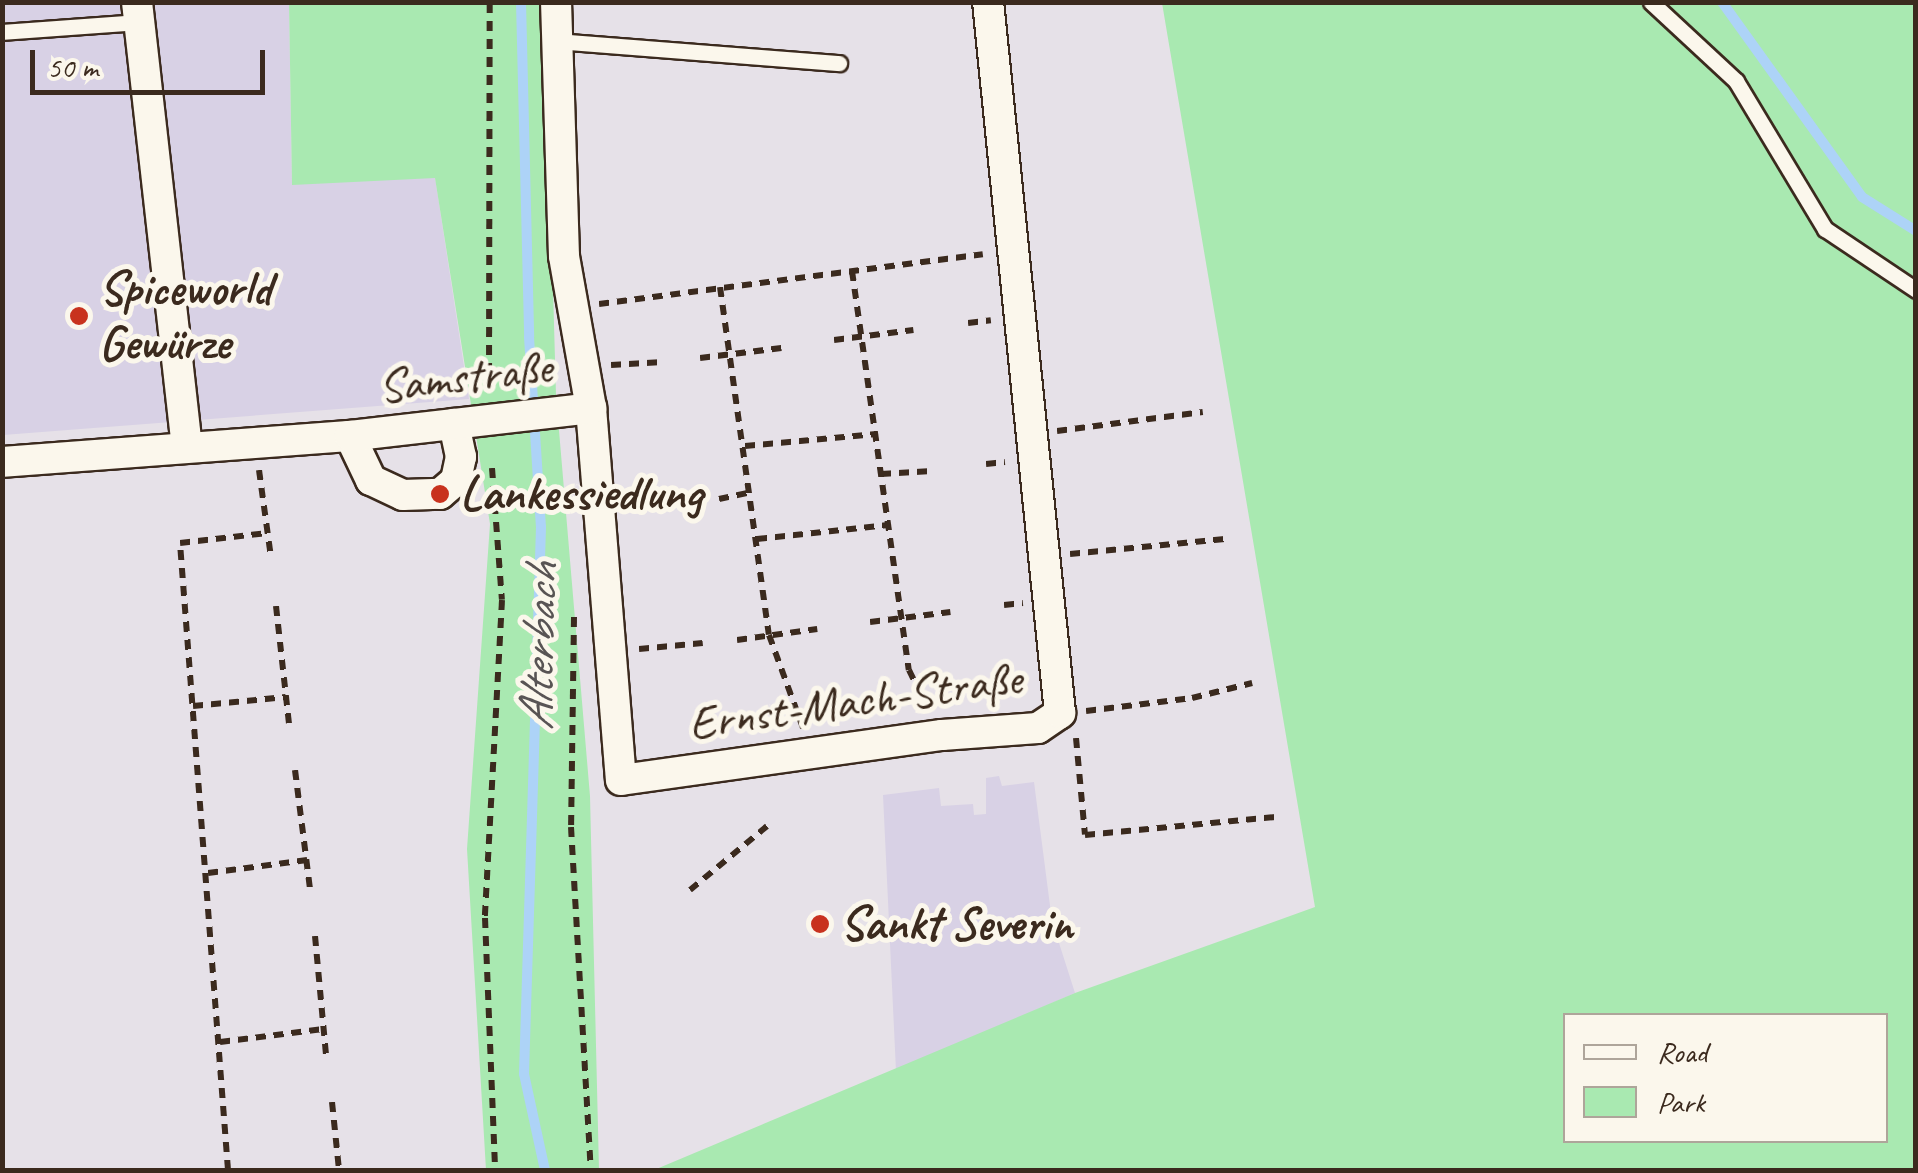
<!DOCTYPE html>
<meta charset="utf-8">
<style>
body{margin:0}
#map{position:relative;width:1918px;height:1173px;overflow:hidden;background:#e6e1e8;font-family:Caveat,sans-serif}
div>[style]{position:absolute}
.built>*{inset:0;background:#d8d1e5}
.green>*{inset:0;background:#a9e9b1}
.stream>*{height:10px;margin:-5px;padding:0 5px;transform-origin:5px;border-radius:5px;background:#add3f7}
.path>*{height:6px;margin-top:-3px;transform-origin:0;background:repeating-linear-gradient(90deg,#3b2a1e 0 10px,transparent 0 18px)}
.roads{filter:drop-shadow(2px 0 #3b2a1e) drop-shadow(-2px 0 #3b2a1e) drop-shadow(0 2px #3b2a1e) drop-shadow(0 -2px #3b2a1e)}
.lane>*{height:15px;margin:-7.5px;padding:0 7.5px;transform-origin:7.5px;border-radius:7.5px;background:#fbf7ec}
.street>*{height:30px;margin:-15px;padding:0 15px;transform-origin:15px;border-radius:15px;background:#fbf7ec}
.dots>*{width:28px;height:28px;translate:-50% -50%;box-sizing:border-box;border:5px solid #fbf7ec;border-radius:50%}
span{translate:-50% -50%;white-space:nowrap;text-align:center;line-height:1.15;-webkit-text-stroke:10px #fbf7ec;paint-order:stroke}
.poi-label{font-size:48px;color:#3b2a1e;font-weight:700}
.left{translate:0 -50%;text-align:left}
.street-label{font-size:48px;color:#3b2a1e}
.water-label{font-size:50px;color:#585454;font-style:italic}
.frame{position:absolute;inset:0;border:5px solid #3b2a1e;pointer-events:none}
.legend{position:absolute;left:1563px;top:1013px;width:325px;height:130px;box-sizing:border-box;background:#fbf7ec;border:2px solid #aea59a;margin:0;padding:12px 18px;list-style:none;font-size:30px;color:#3b2a1e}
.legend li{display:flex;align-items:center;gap:20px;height:50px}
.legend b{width:50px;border:2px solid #aea59a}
.scale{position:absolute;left:30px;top:50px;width:235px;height:45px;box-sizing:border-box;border:5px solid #3b2a1e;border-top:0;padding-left:12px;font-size:30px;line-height:35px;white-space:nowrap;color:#3b2a1e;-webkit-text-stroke:8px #fbf7ec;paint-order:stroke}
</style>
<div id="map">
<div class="built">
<div style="clip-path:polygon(3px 3px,289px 3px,292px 184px,435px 177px,469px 399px,3px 435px)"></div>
<div style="clip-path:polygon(999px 776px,1002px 786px,1034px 782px,1052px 921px,1075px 993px,896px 1071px,883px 795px,939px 788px,941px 806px,973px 804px,974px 815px,986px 814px,986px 778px)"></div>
</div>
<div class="green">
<div style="clip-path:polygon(289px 3px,545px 3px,556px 395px,590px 796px,599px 1170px,486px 1170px,467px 849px,490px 524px,435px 178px,292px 185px)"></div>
<div style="clip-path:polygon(evenodd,1162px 3px,1915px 3px,1915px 1170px,654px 1170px,1075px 993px,1315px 907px,1162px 3px,1566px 1016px,1886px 1016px,1886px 1140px,1566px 1140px,1566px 1016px)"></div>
</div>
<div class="stream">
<div style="left:521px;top:2px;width:335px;rotate:88.6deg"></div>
<div style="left:529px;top:337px;width:190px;rotate:86.4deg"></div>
<div style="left:541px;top:527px;width:547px;rotate:91.78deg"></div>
<div style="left:524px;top:1074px;width:98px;rotate:77.7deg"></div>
<div style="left:1722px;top:2px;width:240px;rotate:54.3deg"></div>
<div style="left:1862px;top:197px;width:64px;rotate:32.2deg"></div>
</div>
<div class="path">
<div style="left:852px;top:271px;width:403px;rotate:81.9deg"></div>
<div style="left:909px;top:670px;width:41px;rotate:64.1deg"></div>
<div style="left:720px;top:287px;width:351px;rotate:82deg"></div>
<div style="left:769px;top:635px;width:99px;rotate:69.9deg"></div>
<div style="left:599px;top:304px;width:387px;rotate:-7.4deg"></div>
<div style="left:968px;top:323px;width:23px;rotate:-7deg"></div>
<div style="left:834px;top:340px;width:80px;rotate:-7.2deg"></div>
<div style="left:700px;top:358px;width:82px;rotate:-7deg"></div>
<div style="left:611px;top:365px;width:52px;rotate:-3.3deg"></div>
<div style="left:489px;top:391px;width:389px;rotate:-89.9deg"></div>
<div style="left:1057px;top:431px;width:147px;rotate:-7.4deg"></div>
<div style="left:745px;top:446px;width:132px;rotate:-5.2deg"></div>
<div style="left:986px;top:464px;width:19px;rotate:-6deg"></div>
<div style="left:492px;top:468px;width:132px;rotate:85.7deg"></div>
<div style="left:502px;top:600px;width:318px;rotate:93.1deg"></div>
<div style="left:485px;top:918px;width:252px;rotate:87.7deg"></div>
<div style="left:259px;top:470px;width:89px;rotate:82.2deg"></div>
<div style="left:881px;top:474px;width:51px;rotate:-3.4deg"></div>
<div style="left:719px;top:499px;width:33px;rotate:-12deg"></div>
<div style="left:626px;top:506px;width:54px;rotate:-4.2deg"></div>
<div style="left:757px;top:539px;width:132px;rotate:-6.1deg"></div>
<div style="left:1070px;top:554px;width:158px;rotate:-5.5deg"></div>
<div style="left:1004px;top:605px;width:19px;rotate:-6deg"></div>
<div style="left:276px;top:606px;width:118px;rotate:83.7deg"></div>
<div style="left:574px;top:617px;width:210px;rotate:90.8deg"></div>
<div style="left:571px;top:827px;width:344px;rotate:86.7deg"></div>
<div style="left:870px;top:622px;width:81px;rotate:-7.1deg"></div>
<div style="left:737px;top:640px;width:81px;rotate:-7.8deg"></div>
<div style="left:639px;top:649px;width:64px;rotate:-5.4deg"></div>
<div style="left:193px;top:706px;width:93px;rotate:-5.5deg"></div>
<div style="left:1086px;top:711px;width:107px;rotate:-7deg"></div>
<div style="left:1192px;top:698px;width:62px;rotate:-14deg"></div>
<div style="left:1076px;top:738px;width:97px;rotate:84.7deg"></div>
<div style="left:1085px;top:835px;width:192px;rotate:-5.4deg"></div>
<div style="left:295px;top:770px;width:120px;rotate:82.8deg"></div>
<div style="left:208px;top:873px;width:100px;rotate:-7.5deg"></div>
<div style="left:690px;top:890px;width:100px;rotate:-39.7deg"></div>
<div style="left:315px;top:936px;width:120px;rotate:84.7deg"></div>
<div style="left:220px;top:1042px;width:104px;rotate:-7.2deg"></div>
<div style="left:332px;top:1102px;width:68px;rotate:84.1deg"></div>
<div style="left:228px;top:1170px;width:629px;rotate:-94.38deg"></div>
<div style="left:180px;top:543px;width:89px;rotate:-6.5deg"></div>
</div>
<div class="roads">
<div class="lane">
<div style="left:1651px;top:2px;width:116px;rotate:42.9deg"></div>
<div style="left:1736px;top:81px;width:173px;rotate:59deg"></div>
<div style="left:1825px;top:229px;width:110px;rotate:33.8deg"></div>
<div style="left:2px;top:32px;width:137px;rotate:-4.2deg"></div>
<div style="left:557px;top:41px;width:283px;rotate:4.5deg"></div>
</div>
<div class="street">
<div style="left:137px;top:2px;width:448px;rotate:83.6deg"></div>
<div style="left:591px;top:408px;width:373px;rotate:85.4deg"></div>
<div style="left:621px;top:780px;width:324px;rotate:-8deg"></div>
<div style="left:942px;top:735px;width:96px;rotate:-4.2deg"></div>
<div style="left:1038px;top:728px;width:27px;rotate:-34deg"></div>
<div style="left:1060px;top:713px;width:715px;rotate:-95.78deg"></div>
<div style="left:350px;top:436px;width:49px;rotate:64.5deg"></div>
<div style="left:371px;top:480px;width:35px;rotate:25deg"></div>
<div style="left:403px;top:495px;width:37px;rotate:-2deg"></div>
<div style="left:440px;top:494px;width:21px;rotate:-41deg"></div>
<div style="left:456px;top:480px;width:24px;rotate:-78deg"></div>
<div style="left:461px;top:457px;width:34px;rotate:-102deg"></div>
<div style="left:2px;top:462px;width:349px;rotate:-4.3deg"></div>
<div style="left:350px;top:436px;width:243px;rotate:-6.6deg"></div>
<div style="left:591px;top:408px;width:154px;rotate:-100.1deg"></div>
<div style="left:564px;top:256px;width:254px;rotate:-91.8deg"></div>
</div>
</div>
<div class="dots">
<div style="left:79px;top:316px;background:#c8321e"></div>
<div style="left:440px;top:494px;background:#c8321e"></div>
<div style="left:820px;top:924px;background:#c8321e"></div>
</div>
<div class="poi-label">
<span class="left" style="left:99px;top:316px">Spiceworld<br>Gewürze</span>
<span class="left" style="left:460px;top:494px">Lankessiedlung</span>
<span class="left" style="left:840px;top:924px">Sankt Severin</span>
</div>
<div class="street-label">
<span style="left:465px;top:377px;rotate:-7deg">Samstraße</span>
<span style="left:855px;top:701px;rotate:-8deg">Ernst-Mach-Straße</span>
</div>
<div class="water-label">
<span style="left:538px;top:647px;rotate:-88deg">Alterbach</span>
</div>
<div class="frame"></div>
<ul class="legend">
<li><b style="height:12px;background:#fbf7ec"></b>Road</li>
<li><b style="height:28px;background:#a9e9b1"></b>Park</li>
</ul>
<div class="scale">50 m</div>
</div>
